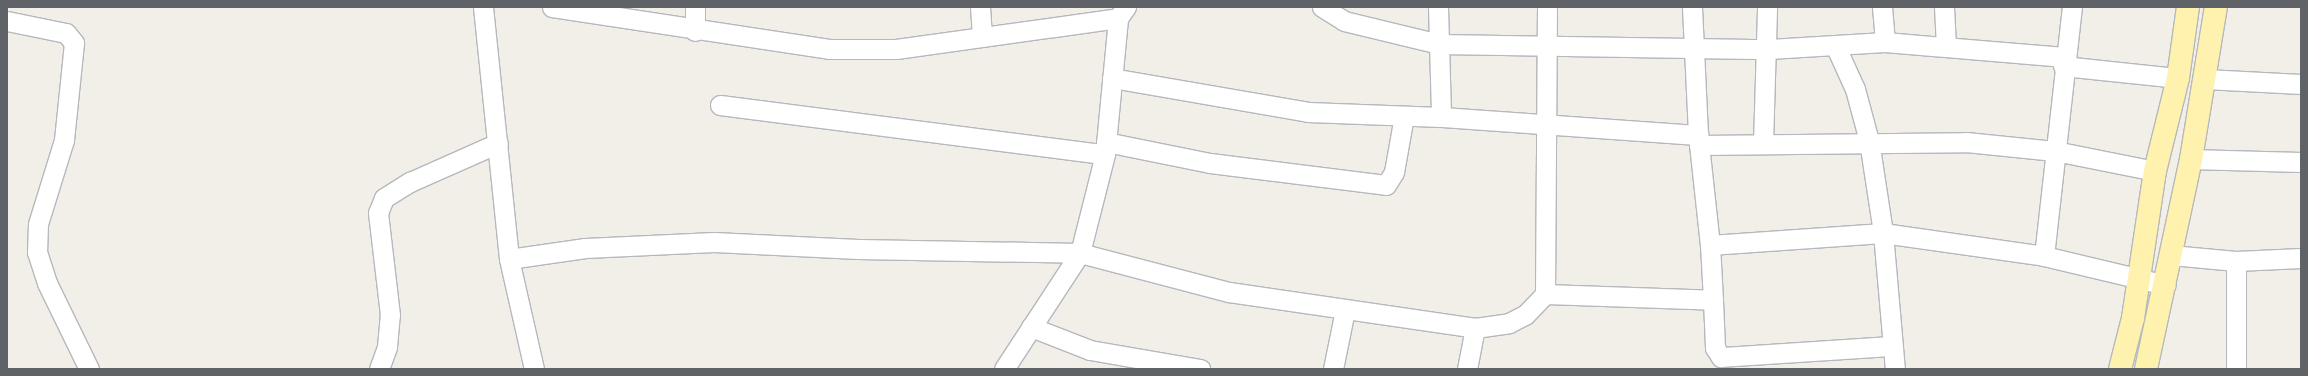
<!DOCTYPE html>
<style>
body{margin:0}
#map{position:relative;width:2308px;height:376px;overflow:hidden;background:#f1efe8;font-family:Barlow,sans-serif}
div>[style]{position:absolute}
.roads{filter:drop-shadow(1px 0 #b5b8bc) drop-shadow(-1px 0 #b5b8bc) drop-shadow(0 1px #b5b8bc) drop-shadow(0 -1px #b5b8bc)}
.minor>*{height:19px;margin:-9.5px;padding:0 9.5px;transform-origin:9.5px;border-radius:9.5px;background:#fff}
.primary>*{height:22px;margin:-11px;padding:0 11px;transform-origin:11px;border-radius:11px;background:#fff2af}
span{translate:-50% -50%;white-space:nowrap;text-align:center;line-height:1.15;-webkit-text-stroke:4px #fff;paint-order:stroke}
.frame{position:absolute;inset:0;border:8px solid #5f6368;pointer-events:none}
</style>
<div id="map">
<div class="roads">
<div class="minor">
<div style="left:483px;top:7px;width:253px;rotate:84.1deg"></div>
<div style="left:509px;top:259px;width:113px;rotate:77.2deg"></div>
<div style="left:552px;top:7px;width:280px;rotate:8.6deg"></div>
<div style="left:829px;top:49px;width:67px"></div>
<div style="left:896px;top:49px;width:224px;rotate:-7.9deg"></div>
<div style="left:695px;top:7px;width:24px;rotate:90deg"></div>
<div style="left:980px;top:7px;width:30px;rotate:86deg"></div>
<div style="left:1322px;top:7px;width:26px;rotate:32deg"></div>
<div style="left:1344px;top:21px;width:98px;rotate:13.6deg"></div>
<div style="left:1439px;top:44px;width:330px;rotate:0.9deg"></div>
<div style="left:1769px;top:49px;width:116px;rotate:-3.5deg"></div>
<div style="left:1885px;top:42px;width:180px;rotate:4.8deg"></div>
<div style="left:1438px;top:7px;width:110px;rotate:88.4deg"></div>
<div style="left:1547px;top:7px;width:287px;rotate:90.4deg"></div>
<div style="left:1545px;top:294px;width:168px;rotate:2deg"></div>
<div style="left:1713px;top:300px;width:55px;rotate:-93.1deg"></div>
<div style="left:1710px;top:245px;width:173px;rotate:-4deg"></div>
<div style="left:1883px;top:233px;width:163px;rotate:8.1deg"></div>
<div style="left:2044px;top:256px;width:125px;rotate:13.4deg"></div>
<div style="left:1692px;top:7px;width:128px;rotate:87.3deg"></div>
<div style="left:1698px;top:135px;width:111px;rotate:83.8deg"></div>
<div style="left:1882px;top:7px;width:35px;rotate:85deg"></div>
<div style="left:1944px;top:7px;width:40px;rotate:87.1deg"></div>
<div style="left:7px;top:21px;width:60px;rotate:11.5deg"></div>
<div style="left:66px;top:33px;width:13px;rotate:51deg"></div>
<div style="left:74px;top:43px;width:98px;rotate:95.9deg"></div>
<div style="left:64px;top:140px;width:88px;rotate:107.2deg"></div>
<div style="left:38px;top:224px;width:28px;rotate:92deg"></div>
<div style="left:37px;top:252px;width:33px;rotate:72deg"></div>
<div style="left:47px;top:283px;width:96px;rotate:64deg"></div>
<div style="left:1835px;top:45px;width:48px;rotate:65.6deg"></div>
<div style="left:1855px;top:89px;width:54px;rotate:74.9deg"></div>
<div style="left:1869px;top:141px;width:93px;rotate:81.3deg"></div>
<div style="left:1883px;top:233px;width:137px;rotate:85deg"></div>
<div style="left:2063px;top:66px;width:116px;rotate:6deg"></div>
<div style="left:1112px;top:78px;width:199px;rotate:9.8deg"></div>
<div style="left:1308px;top:112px;width:133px;rotate:2.2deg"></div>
<div style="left:1441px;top:117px;width:258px;rotate:4deg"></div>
<div style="left:2205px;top:79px;width:96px;rotate:3deg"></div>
<div style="left:720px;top:105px;width:388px;rotate:7.3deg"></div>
<div style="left:1106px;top:142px;width:106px;rotate:11.4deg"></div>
<div style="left:1210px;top:163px;width:177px;rotate:7.1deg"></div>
<div style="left:1386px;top:185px;width:15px;rotate:-58deg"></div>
<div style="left:1394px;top:172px;width:57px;rotate:-79.9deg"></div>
<div style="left:1763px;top:144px;width:137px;rotate:-88.3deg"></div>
<div style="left:1699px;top:145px;width:267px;rotate:-0.6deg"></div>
<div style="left:1966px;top:142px;width:89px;rotate:5.8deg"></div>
<div style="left:2055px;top:151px;width:102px;rotate:11.3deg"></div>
<div style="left:2191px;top:159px;width:110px;rotate:1.6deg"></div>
<div style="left:2171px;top:255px;width:65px;rotate:5.3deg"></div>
<div style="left:2236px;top:261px;width:65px;rotate:-2.6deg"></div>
<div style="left:2044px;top:256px;width:251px;rotate:-83.6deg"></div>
<div style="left:509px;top:259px;width:77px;rotate:-8.2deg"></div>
<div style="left:585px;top:248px;width:129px;rotate:-2.7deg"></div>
<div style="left:714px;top:242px;width:144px;rotate:2.8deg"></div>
<div style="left:858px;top:249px;width:222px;rotate:1deg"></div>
<div style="left:1080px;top:253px;width:154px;rotate:14.7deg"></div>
<div style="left:1229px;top:292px;width:249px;rotate:8.3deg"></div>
<div style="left:1475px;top:328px;width:34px;rotate:-8deg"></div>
<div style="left:1509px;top:323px;width:18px;rotate:-27deg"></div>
<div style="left:1525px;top:315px;width:29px;rotate:-46deg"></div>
<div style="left:2236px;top:261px;width:108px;rotate:90deg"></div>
<div style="left:1713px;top:300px;width:48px;rotate:87.6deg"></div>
<div style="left:1715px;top:348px;width:11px;rotate:56deg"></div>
<div style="left:1721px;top:357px;width:172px;rotate:-3.7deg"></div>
<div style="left:1031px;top:327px;width:63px;rotate:21.3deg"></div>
<div style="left:1090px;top:350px;width:112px;rotate:9.8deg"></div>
<div style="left:379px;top:369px;width:23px;rotate:-70deg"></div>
<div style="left:387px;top:347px;width:32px;rotate:-85deg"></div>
<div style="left:390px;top:315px;width:103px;rotate:-96.7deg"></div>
<div style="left:378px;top:213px;width:16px;rotate:-68deg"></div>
<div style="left:384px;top:198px;width:31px;rotate:-32deg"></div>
<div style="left:410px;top:182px;width:96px;rotate:-23.9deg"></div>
<div style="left:1004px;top:369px;width:139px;rotate:-56.8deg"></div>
<div style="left:1080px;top:253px;width:102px;rotate:-75.8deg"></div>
<div style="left:1105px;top:154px;width:137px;rotate:-84.5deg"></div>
<div style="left:1118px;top:18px;width:14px;rotate:-54deg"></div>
<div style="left:1333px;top:369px;width:60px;rotate:-78.5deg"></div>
<div style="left:1467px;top:369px;width:42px;rotate:-79deg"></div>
</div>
<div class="primary">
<div style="left:2120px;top:369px;width:53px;rotate:-75.7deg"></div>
<div style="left:2133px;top:318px;width:149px;rotate:-81.5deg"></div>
<div style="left:2155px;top:171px;width:96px;rotate:-76.1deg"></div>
<div style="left:2178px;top:78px;width:72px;rotate:-82deg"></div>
<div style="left:2146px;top:369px;width:215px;rotate:-77.9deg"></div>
<div style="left:2191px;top:159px;width:154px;rotate:-80.7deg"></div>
</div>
</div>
<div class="frame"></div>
</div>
